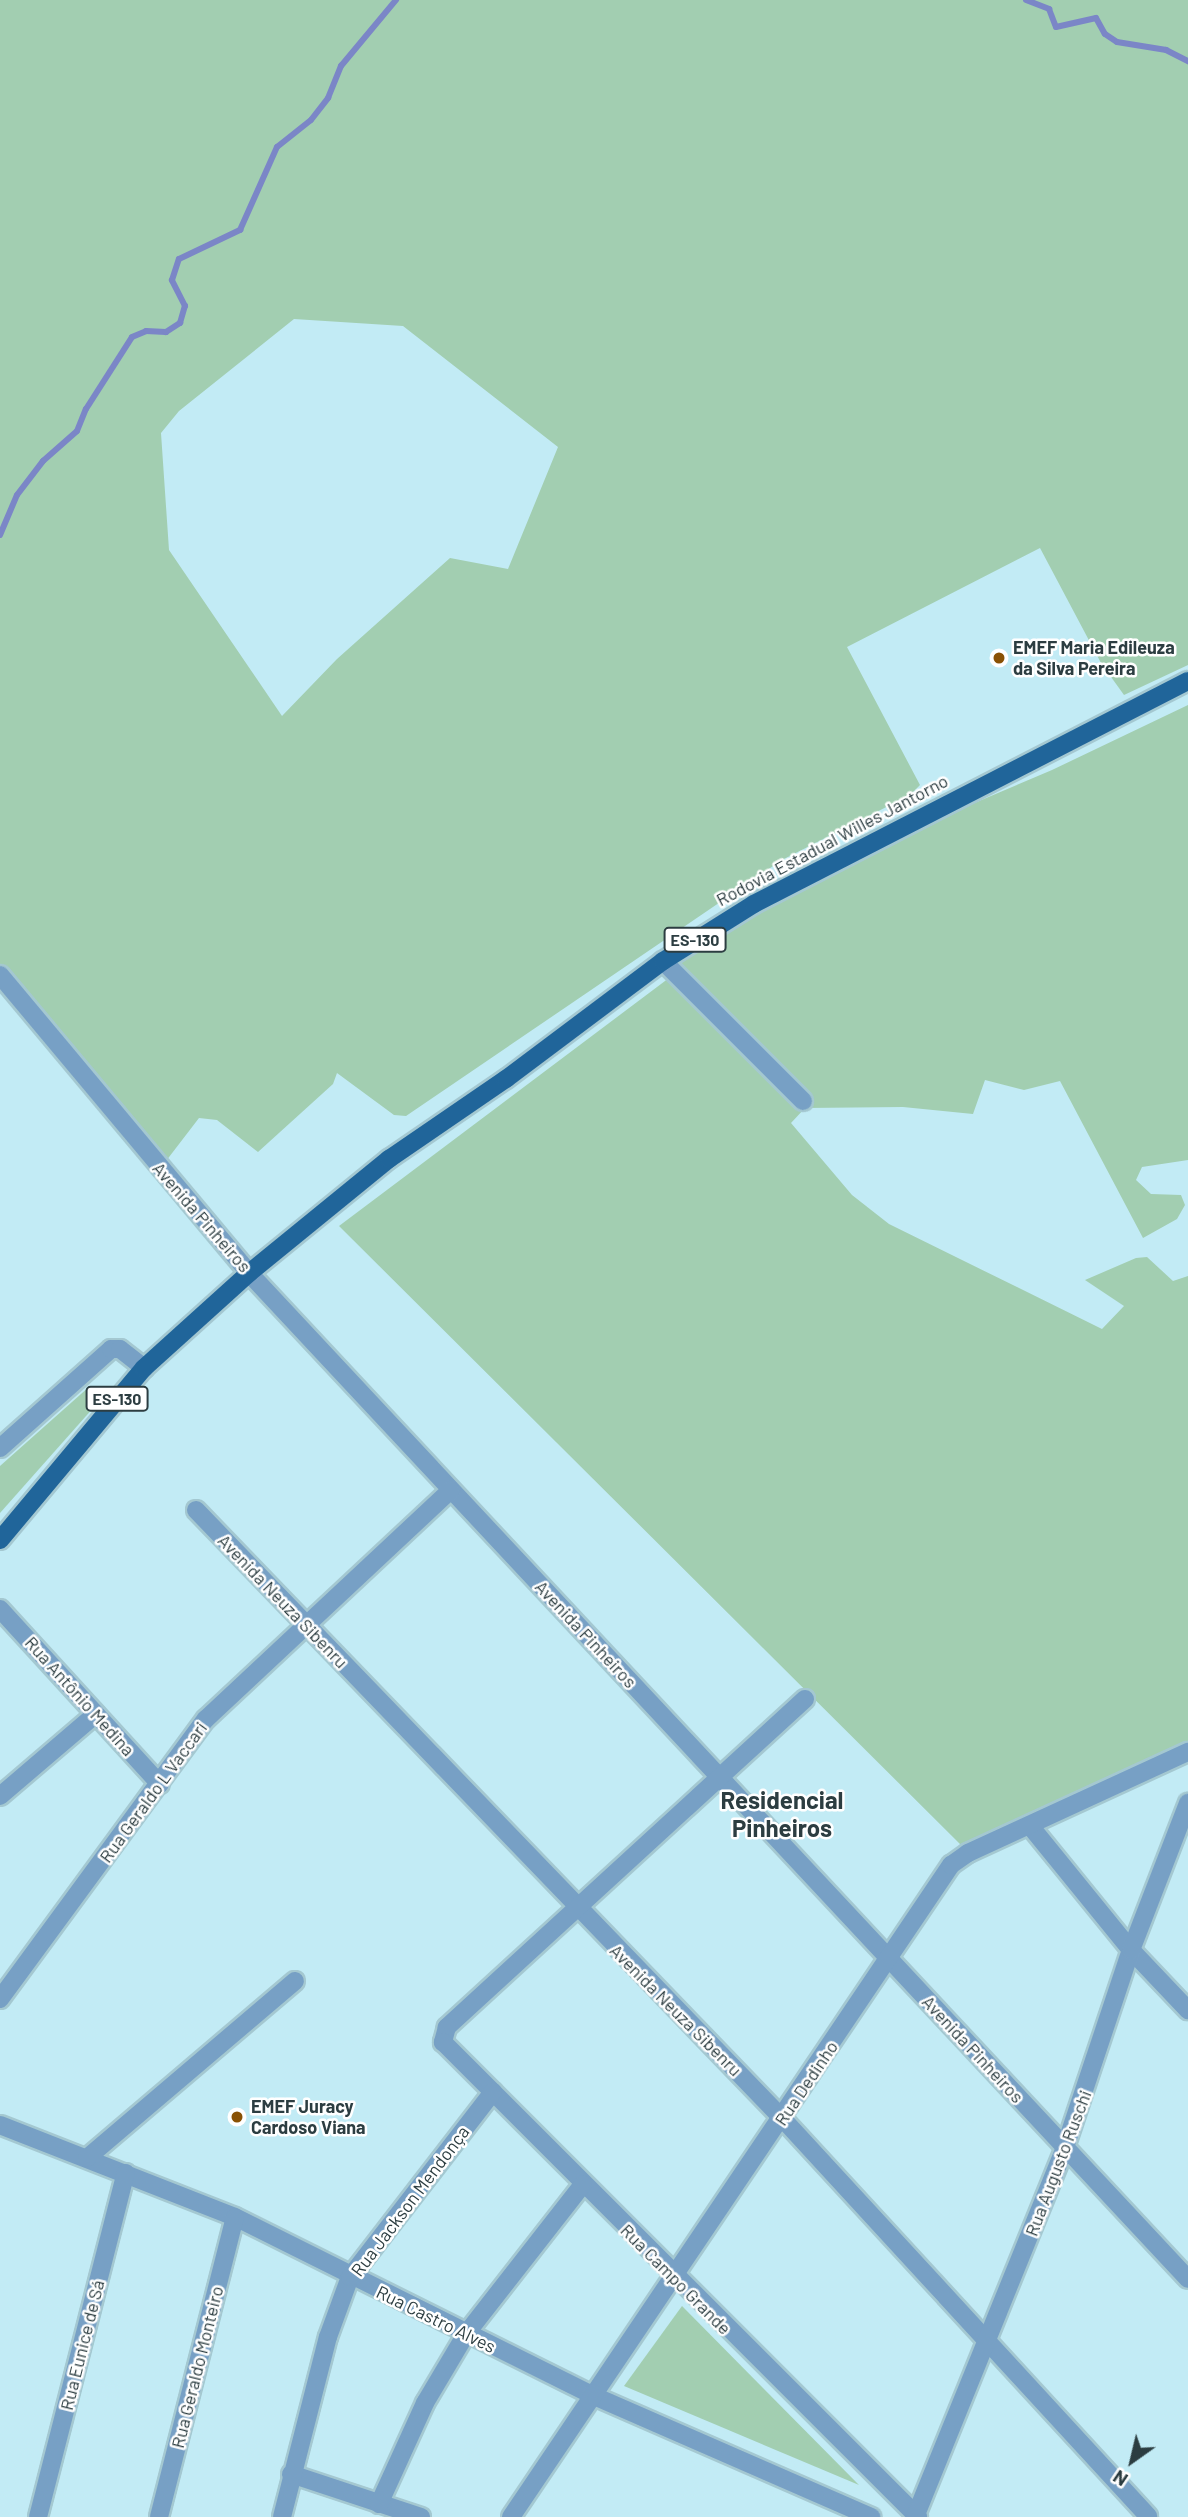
<!DOCTYPE html>
<html>
<head>
<meta charset="utf-8">
<style>
	body { margin:0 }
	#map { position:relative; width:1188px; height:2517px; overflow:hidden; background:#c2ebf5; font-family:Barlow,sans-serif }
	div>[style] { position:absolute }
	.green>* { inset:0; background:#a2ceb1 }
	.stream>* { height:6px; margin:-3px; padding:0 3px; transform-origin:3px; border-radius:3px; background:#7b86c7 }
	.roads { filter:drop-shadow(2px 0 #a4c8d1) drop-shadow(-2px 0 #a4c8d1) drop-shadow(0 2px #a4c8d1) drop-shadow(0 -2px #a4c8d1) }
	.minor>* { height:18px; margin:-9px; padding:0 9px; transform-origin:9px; border-radius:9px; background:#77a0c5 }
	.major>* { height:18px; margin:-9px; padding:0 9px; transform-origin:9px; border-radius:9px; background:#20659a }
	.dots>* { width:19px; height:19px; translate:-50% -50%; box-sizing:border-box; border:4px solid #fff; border-radius:50% }
	span { translate:-50% -50%; white-space:nowrap; text-align:center; line-height:1.15; -webkit-text-stroke:5px #fff; paint-order:stroke }
	.shield-label span { padding:2px 5px; background:#fff; border:2px solid; border-radius:5px; -webkit-text-stroke-width:0 }
	.shield-label { font-size:16px; color:#2c3d41; font-weight:700 }
	.poi-label { font-size:18px; color:#2c3d41; font-weight:700 }
	.left { translate:0 -50%; text-align:left }
	.street-label { font-size:18px; color:#2c3d41 }
	.district-label { font-size:24px; color:#2c3d41; font-weight:700 }
	.north { position:absolute; left:1097px; top:2426px; width:70px; height:70px; -webkit-text-stroke:5px #fff; paint-order:stroke; rotate:214deg; font-size:19px; font-weight:700; line-height:28px; text-align:center; color:#2c3d41 }
	.north::after { content:''; display:block; margin:auto; width:24px; height:32px; background:#2c3d41; clip-path:polygon(50% 0,100% 100%,50% 72%,0 100%) }
</style>
</head>
<body>
<div id="map">
	<div class="green">
		<i style="clip-path:polygon(evenodd,0 0,1188px 0,1188px 665px,1124px 695px,1101px 663px,1040px 548px,847px 647px,920px 785px,910px 795px,782px 860px,406px 1116px,394px 1115px,337px 1073px,333px 1084px,258px 1152px,217px 1120px,199px 1118px,166px 1161px,133px 1118px,52px 1035px,0 965px,0 0,294px 319px,403px 326px,558px 447px,508px 569px,450px 558px,337px 659px,282px 716px,169px 550px,161px 433px,179px 411px,294px 319px)"></i>
		<i style="clip-path:polygon(1188px 705px,1188px 1160px,1142px 1167px,1136px 1180px,1151px 1194px,1181px 1195px,1185px 1205px,1177px 1219px,1143px 1238px,1060px 1081px,1024px 1090px,985px 1080px,973px 1114px,903px 1107px,805px 1108px,791px 1123px,852px 1195px,889px 1224px,1102px 1329px,1124px 1306px,1085px 1280px,1136px 1258px,1147px 1257px,1173px 1281px,1188px 1276px,1188px 1747px,963px 1847px,339px 1226px,669px 978px,672px 966px,724px 928px,859px 852px,1052px 770px)"></i>
		<i style="clip-path:polygon(90px 1386px,102px 1398px,0 1513px,0 1466px)"></i>
		<i style="clip-path:polygon(682px 2306px,859px 2485px,624px 2386px)"></i>
	</div>
	<div class="stream">
		<i style="left:1026px;top:0;width:25px;rotate:21deg"></i>
		<i style="left:1049px;top:9px;width:19px;rotate:69deg"></i>
		<i style="left:1056px;top:27px;width:41px;rotate:-12.7deg"></i>
		<i style="left:1096px;top:18px;width:18px;rotate:61deg"></i>
		<i style="left:1105px;top:34px;width:14px;rotate:34deg"></i>
		<i style="left:1117px;top:42px;width:50px;rotate:9.3deg"></i>
		<i style="left:1166px;top:50px;width:25px;rotate:27deg"></i>
		<i style="left:0;top:535px;width:43px;rotate:-67deg"></i>
		<i style="left:17px;top:495px;width:43px;rotate:-52.6deg"></i>
		<i style="left:43px;top:461px;width:45px;rotate:-41.4deg"></i>
		<i style="left:77px;top:431px;width:24px;rotate:-68deg"></i>
		<i style="left:86px;top:409px;width:85px;rotate:-57.4deg"></i>
		<i style="left:132px;top:337px;width:15px;rotate:-23deg"></i>
		<i style="left:146px;top:331px;width:20px;rotate:3deg"></i>
		<i style="left:166px;top:332px;width:17px;rotate:-33deg"></i>
		<i style="left:180px;top:323px;width:18px;rotate:-74deg"></i>
		<i style="left:185px;top:306px;width:29px;rotate:-117deg"></i>
		<i style="left:172px;top:280px;width:22px;rotate:-72deg"></i>
		<i style="left:179px;top:259px;width:68px;rotate:-25.4deg"></i>
		<i style="left:240px;top:230px;width:91px;rotate:-66deg"></i>
		<i style="left:277px;top:147px;width:43px;rotate:-38.5deg"></i>
		<i style="left:311px;top:120px;width:28px;rotate:-52deg"></i>
		<i style="left:328px;top:98px;width:35px;rotate:-68deg"></i>
		<i style="left:341px;top:66px;width:86px;rotate:-50.2deg"></i>
	</div>
	<div class="roads">
		<div class="minor">
			<i style="left:663px;top:961px;width:198px;rotate:45deg"></i>
			<i style="left:0;top:975px;width:388px;rotate:50.1deg"></i>
			<i style="left:249px;top:1273px;width:1376px;rotate:46.97deg"></i>
			<i style="left:0;top:1448px;width:149px;rotate:-41.7deg"></i>
			<i style="left:111px;top:1349px;width:9px"></i>
			<i style="left:120px;top:1349px;width:31px;rotate:38deg"></i>
			<i style="left:196px;top:1510px;width:844px;rotate:46.06deg"></i>
			<i style="left:782px;top:2118px;width:541px;rotate:47.4deg"></i>
			<i style="left:0;top:1609px;width:237px;rotate:47.6deg"></i>
			<i style="left:805px;top:1699px;width:486px;rotate:137.5deg"></i>
			<i style="left:447px;top:2027px;width:16px;rotate:105deg"></i>
			<i style="left:443px;top:2042px;width:672px;rotate:45deg"></i>
			<i style="left:0;top:1796px;width:126px;rotate:-40.5deg"></i>
			<i style="left:1031px;top:1827px;width:159px;rotate:50.9deg"></i>
			<i style="left:1131px;top:1950px;width:83px;rotate:46.5deg"></i>
			<i style="left:0;top:1999px;width:348px;rotate:-53.7deg"></i>
			<i style="left:206px;top:1719px;width:335px;rotate:-43.1deg"></i>
			<i style="left:0;top:2125px;width:252px;rotate:21.4deg"></i>
			<i style="left:235px;top:2217px;width:399px;rotate:26.5deg"></i>
			<i style="left:592px;top:2395px;width:305px;rotate:23.6deg"></i>
			<i style="left:87px;top:2158px;width:273px;rotate:-40.4deg"></i>
			<i style="left:291px;top:2474px;width:137px;rotate:18.3deg"></i>
			<i style="left:379px;top:2504px;width:111px;rotate:-65.5deg"></i>
			<i style="left:425px;top:2403px;width:80px;rotate:-59.3deg"></i>
			<i style="left:466px;top:2334px;width:190px;rotate:-52deg"></i>
			<i style="left:38px;top:2517px;width:355px;rotate:-75.7deg"></i>
			<i style="left:159px;top:2517px;width:309px;rotate:-75.8deg"></i>
			<i style="left:282px;top:2517px;width:186px;rotate:-75.7deg"></i>
			<i style="left:328px;top:2337px;width:64px;rotate:-69.9deg"></i>
			<i style="left:350px;top:2277px;width:234px;rotate:-52.3deg"></i>
			<i style="left:511px;top:2517px;width:787px;rotate:-55.99deg"></i>
			<i style="left:951px;top:1865px;width:21px;rotate:-35deg"></i>
			<i style="left:968px;top:1853px;width:242px;rotate:-24.7deg"></i>
			<i style="left:915px;top:2517px;width:399px;rotate:-67.9deg"></i>
			<i style="left:1065px;top:2147px;width:208px;rotate:-71.5deg"></i>
			<i style="left:1131px;top:1950px;width:158px;rotate:-68.8deg"></i>
		</div>
		<div class="major">
			<i style="left:0;top:1540px;width:224px;rotate:-50.1deg"></i>
			<i style="left:144px;top:1368px;width:142px;rotate:-42.1deg"></i>
			<i style="left:249px;top:1273px;width:181px;rotate:-39.2deg"></i>
			<i style="left:389px;top:1159px;width:142px;rotate:-34.4deg"></i>
			<i style="left:506px;top:1079px;width:196px;rotate:-36.9deg"></i>
			<i style="left:663px;top:961px;width:107px;rotate:-32.1deg"></i>
			<i style="left:754px;top:904px;width:488px;rotate:-27.2deg"></i>
		</div>
	</div>
	<div class="dots">
		<i style="left:999px;top:658px;background:#895104"></i>
		<i style="left:237px;top:2117px;background:#895104"></i>
	</div>
	<div class="shield-label">
		<span style="left:695px;top:940px">ES-130</span>
		<span style="left:117px;top:1399px">ES-130</span>
	</div>
	<div class="poi-label">
		<span class="left" style="left:1013px;top:658px">EMEF Maria Edileuza<br>da Silva Pereira</span>
		<span class="left" style="left:251px;top:2117px">EMEF Juracy<br>Cardoso Viana</span>
	</div>
	<div class="street-label">
		<span style="left:832px;top:840px;rotate:-28deg">Rodovia Estadual Willes Jantorno</span>
		<span style="left:202px;top:1217px;rotate:49deg">Avenida Pinheiros</span>
		<span style="left:283px;top:1601px;rotate:46deg">Avenida Neuza Sibenru</span>
		<span style="left:586px;top:1634px;rotate:47deg">Avenida Pinheiros</span>
		<span style="left:80px;top:1696px;rotate:48deg">Rua Antônio Medina</span>
		<span style="left:153px;top:1792px;rotate:-54deg">Rua Geraldo L Vaccari</span>
		<span style="left:676px;top:2010px;rotate:45deg">Avenida Neuza Sibenru</span>
		<span style="left:973px;top:2049px;rotate:47deg">Avenida Pinheiros</span>
		<span style="left:806px;top:2083px;rotate:-56deg">Rua Dedinho</span>
		<span style="left:1058px;top:2163px;rotate:-69deg">Rua Augusto Ruschi</span>
		<span style="left:410px;top:2201px;rotate:-53deg">Rua Jackson Mendonça</span>
		<span style="left:676px;top:2279px;rotate:45deg">Rua Campo Grande</span>
		<span style="left:436px;top:2319px;rotate:26deg">Rua Castro Alves</span>
		<span style="left:82px;top:2345px;rotate:-76deg">Rua Eunice de Sá</span>
		<span style="left:197px;top:2367px;rotate:-76deg">Rua Geraldo Monteiro</span>
	</div>
	<div class="district-label">
		<span style="left:782px;top:1814px">Residencial<br>Pinheiros</span>
	</div>
	<div class="north">N</div>
</div>
</body>
</html>
